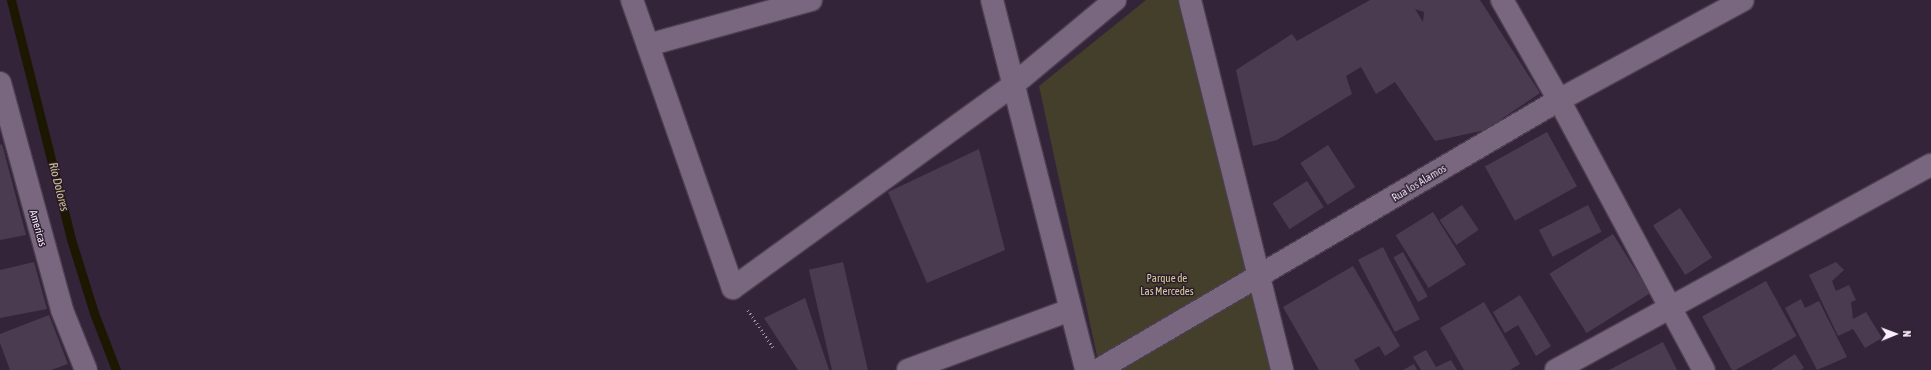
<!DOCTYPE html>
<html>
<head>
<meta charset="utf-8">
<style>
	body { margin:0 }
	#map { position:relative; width:1931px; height:370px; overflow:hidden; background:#342439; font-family:"Asap Condensed",sans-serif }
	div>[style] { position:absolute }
	.green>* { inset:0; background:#433f2a }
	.stream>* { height:9px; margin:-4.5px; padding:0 4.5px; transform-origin:4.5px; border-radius:4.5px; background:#1c1700 }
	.building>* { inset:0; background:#4b3b51; transform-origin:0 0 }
	.path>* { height:2.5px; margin-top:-1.25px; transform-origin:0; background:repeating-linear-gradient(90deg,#a093a4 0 1px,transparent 0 4px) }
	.roads { filter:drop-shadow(1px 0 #4c3f51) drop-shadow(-1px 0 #4c3f51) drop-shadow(0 1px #4c3f51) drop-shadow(0 -1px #4c3f51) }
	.minor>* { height:22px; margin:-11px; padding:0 11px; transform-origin:11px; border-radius:11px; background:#79677f }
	span { translate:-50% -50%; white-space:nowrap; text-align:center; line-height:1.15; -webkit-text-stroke:3px #2a1b2f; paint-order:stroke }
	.street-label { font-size:11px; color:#f9effd }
	.park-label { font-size:11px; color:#dbd198 }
	.water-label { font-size:12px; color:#ccc289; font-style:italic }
	.north { position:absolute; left:1875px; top:314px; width:40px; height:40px; -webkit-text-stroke:3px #2a1b2f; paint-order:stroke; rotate:89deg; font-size:11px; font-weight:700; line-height:16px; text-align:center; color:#f9effd }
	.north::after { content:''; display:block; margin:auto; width:14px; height:18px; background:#f9effd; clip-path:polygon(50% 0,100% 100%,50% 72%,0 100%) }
</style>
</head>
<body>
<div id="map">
	<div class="green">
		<i style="clip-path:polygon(1146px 0,1181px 0,1273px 370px,1100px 370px,1039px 86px)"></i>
	</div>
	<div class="stream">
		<i style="left:11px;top:0;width:246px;rotate:75.9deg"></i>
		<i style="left:71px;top:239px;width:77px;rotate:72.7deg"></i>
		<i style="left:94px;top:313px;width:61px;rotate:68.9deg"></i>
	</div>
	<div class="building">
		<i style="clip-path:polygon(evenodd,1370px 0,1480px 0,1540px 93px,1485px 130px,1435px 141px,1395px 82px,1376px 94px,1361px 67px,1346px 76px,1352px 94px,1277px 140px,1253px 146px,1236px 70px,1292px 34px,1297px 41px,1370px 0,1415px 9px,1424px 12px,1423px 22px,1415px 9px)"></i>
		<i style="left:1547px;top:132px;width:62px;height:71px;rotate:61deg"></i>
		<i style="clip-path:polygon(2px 144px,26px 235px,0 240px,0 145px)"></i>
		<i style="left:1328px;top:145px;width:50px;height:33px;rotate:57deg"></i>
		<i style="clip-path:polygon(979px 149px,1005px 250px,927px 283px,888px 192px)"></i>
		<i style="left:1307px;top:181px;width:31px;height:41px;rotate:57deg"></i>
		<i style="left:1462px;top:205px;width:30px;height:27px;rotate:56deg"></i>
		<i style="left:1588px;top:205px;width:30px;height:55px;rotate:63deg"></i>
		<i style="left:1680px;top:208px;width:59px;height:32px;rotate:57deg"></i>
		<i style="left:1433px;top:212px;width:62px;height:44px;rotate:58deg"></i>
		<i style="left:1613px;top:234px;width:70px;height:75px;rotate:58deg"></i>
		<i style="left:1383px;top:247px;width:81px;height:28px;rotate:63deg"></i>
		<i style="left:1403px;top:252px;width:51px;height:11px;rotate:61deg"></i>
		<i style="clip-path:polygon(34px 262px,47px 309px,0 318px,0 270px)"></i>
		<i style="left:843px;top:262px;width:111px;height:35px;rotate:77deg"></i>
		<i style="clip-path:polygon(1836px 262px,1844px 270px,1832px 281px,1836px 291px,1849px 285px,1856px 300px,1851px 302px,1853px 319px,1866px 312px,1882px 338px,1865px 348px,1853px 329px,1838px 336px,1809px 275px)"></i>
		<i style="clip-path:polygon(1353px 266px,1400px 346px,1385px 356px,1379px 346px,1354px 360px,1360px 370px,1319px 370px,1283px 307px)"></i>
		<i style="left:1766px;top:281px;width:63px;height:73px;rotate:61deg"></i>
		<i style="clip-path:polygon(1520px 295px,1551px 346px,1536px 356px,1518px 325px,1505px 333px,1493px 312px)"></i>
		<i style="clip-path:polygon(805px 298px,829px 370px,798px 370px,764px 318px)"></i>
		<i style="clip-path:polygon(1801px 299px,1805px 308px,1819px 301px,1847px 357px,1817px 370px,1785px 308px)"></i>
		<i style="clip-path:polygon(1484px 302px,1520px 364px,1510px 370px,1464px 370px,1440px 328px)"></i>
		<i style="clip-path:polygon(49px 315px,68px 364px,51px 370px,10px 370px,0 343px,0 334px)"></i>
		<i style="clip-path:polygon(1663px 342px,1677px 370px,1609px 370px)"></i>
		<i style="clip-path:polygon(1426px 350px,1436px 367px,1451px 360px,1457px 370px,1421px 370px,1413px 357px)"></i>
		<i style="clip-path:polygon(1795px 354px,1804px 368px,1801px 370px,1771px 370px)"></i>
		<i style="clip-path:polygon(1414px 364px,1417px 370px,1403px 370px)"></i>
	</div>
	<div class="path">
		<i style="left:748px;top:310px;width:45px;rotate:56deg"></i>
	</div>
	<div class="roads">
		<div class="minor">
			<i style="left:632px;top:0;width:305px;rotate:70.7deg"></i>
			<i style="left:733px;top:288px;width:346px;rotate:-35.9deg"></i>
			<i style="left:1013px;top:85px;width:133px;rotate:-39.8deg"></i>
			<i style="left:992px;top:0;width:382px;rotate:75.7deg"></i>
			<i style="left:1190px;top:0;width:381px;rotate:76deg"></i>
			<i style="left:1502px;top:0;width:115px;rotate:60.3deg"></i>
			<i style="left:1559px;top:100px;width:306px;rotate:61.8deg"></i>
			<i style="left:648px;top:45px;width:169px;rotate:-15.4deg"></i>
			<i style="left:0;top:83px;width:235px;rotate:74.7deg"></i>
			<i style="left:62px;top:310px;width:65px;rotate:68.2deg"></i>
			<i style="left:908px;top:370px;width:173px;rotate:-20.3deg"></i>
			<i style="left:1098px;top:370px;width:534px;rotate:-30.36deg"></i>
			<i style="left:1559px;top:100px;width:209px;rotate:-28.5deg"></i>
			<i style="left:1556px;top:370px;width:427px;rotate:-28.7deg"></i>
		</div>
	</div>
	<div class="street-label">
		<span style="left:1419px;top:183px;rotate:-31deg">Rua los Alamos</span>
		<span style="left:38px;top:228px;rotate:74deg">Americas</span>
	</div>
	<div class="park-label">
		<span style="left:1167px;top:285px">Parque de<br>Las Mercedes</span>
	</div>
	<div class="water-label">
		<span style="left:58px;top:187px;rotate:76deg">Río Dolores</span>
	</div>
	<div class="north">N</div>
</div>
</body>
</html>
